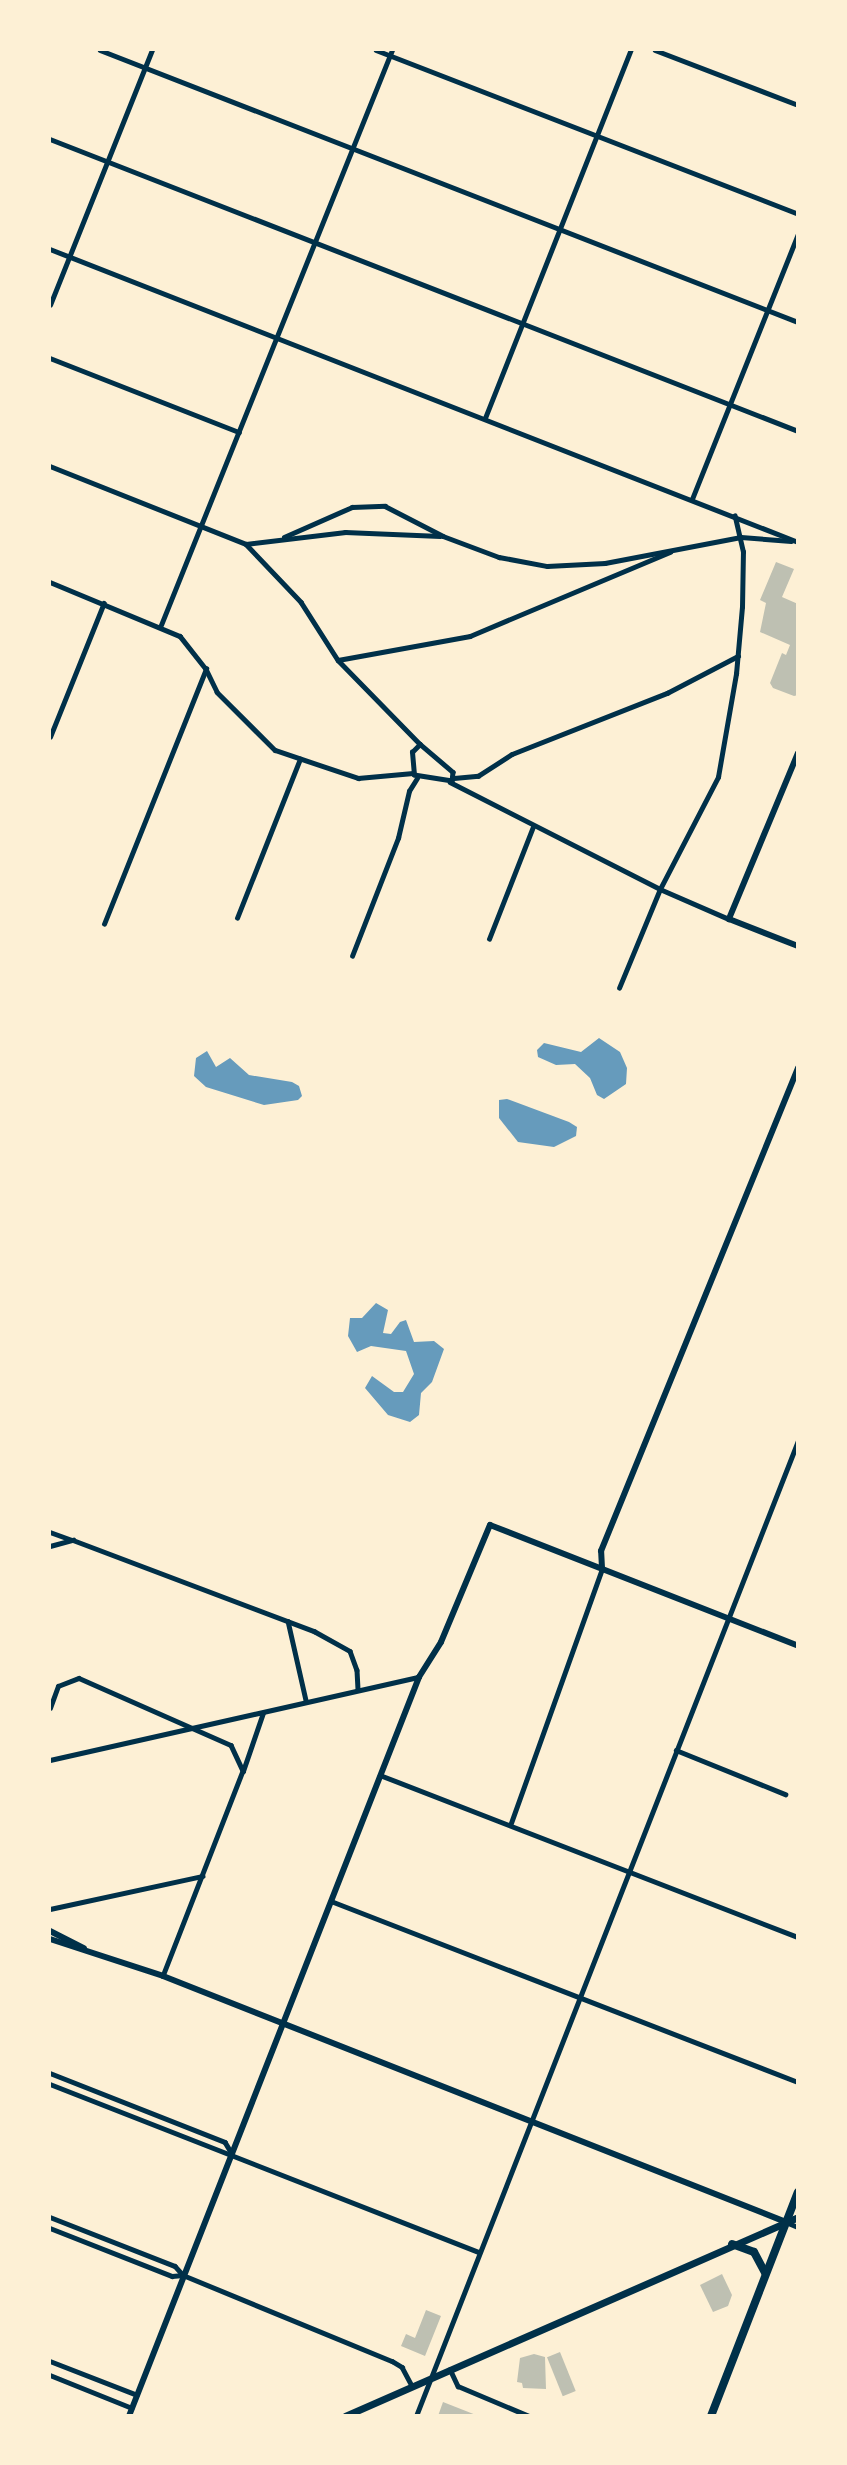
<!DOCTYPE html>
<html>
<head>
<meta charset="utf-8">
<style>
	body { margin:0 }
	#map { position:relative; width:847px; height:2465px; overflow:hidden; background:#fdf0d5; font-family:Ubuntu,sans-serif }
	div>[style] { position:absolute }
	.water>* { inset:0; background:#669bbc }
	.building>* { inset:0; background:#bec0b2; transform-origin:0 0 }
	.minor>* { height:4.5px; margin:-2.25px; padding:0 2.25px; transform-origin:2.25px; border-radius:2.25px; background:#003049 }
	.tertiary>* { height:6px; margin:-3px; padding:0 3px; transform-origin:3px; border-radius:3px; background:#003049 }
	.secondary>* { height:7px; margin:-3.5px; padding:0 3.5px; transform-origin:3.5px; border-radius:3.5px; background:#003049 }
	.primary>* { height:8px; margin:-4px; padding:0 4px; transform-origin:4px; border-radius:4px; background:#003049 }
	span { translate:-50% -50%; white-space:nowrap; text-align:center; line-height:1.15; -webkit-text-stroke:4.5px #fdf0d5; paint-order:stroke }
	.frame { position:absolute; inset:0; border:51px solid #fdf0d5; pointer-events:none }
</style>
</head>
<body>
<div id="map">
	<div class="water">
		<i style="clip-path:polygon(599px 1038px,620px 1052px,627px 1068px,626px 1084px,604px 1099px,597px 1095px,590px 1078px,575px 1064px,556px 1065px,538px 1057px,537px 1050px,544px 1043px,581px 1052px)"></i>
		<i style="clip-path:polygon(207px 1051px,216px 1067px,230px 1058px,249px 1075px,292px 1082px,299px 1086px,302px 1096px,298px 1100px,264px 1105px,206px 1087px,194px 1076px,196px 1058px)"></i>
		<i style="clip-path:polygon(507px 1099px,569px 1122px,577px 1127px,576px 1136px,554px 1147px,518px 1142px,499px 1118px,499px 1100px)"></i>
		<i style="clip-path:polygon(376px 1303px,388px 1310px,383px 1333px,391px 1334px,400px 1322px,406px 1320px,414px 1342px,434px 1341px,444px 1349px,432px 1382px,421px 1393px,419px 1415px,410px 1422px,388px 1415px,365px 1388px,372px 1376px,394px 1392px,403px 1392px,414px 1374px,406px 1351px,371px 1346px,357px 1352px,348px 1336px,350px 1318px,362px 1318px)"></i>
	</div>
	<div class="building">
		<i style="clip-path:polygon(776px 562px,794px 569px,782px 597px,798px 604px,798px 695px,794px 696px,773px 688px,770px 683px,782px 653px,786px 655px,790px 645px,760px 632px,766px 603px,760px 600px)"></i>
		<i style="clip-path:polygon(722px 2274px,732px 2295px,728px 2306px,713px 2312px,700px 2285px)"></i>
		<i style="clip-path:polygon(426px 2310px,441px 2316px,425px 2356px,401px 2346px,406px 2334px,415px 2338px)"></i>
		<i style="left:560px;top:2352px;width:42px;height:14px;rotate:68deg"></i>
		<i style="clip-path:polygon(534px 2354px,545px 2357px,546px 2389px,523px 2388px,522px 2383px,517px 2382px,520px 2358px)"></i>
		<i style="clip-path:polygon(443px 2402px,476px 2415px,476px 2416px,438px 2416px)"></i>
	</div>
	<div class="minor">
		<i style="left:100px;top:50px;width:749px;rotate:21.29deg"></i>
		<i style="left:376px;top:50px;width:453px;rotate:21.2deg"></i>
		<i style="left:655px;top:50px;width:153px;rotate:21deg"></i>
		<i style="left:50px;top:139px;width:803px;rotate:21.32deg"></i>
		<i style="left:50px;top:249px;width:803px;rotate:21.39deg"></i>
		<i style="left:50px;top:305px;width:275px;rotate:-68.2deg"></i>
		<i style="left:50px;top:358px;width:203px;rotate:21.4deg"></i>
		<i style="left:485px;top:418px;width:396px;rotate:-68.4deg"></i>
		<i style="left:50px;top:466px;width:211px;rotate:21.7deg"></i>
		<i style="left:246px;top:544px;width:80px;rotate:46.5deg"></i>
		<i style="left:301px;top:602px;width:69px;rotate:57.5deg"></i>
		<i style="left:338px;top:660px;width:117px;rotate:45.7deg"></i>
		<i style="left:692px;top:499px;width:285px;rotate:-68.2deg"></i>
		<i style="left:284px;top:537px;width:74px;rotate:-23.8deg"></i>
		<i style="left:352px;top:507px;width:33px;rotate:-2deg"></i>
		<i style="left:385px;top:506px;width:65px;rotate:27.3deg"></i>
		<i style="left:443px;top:536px;width:60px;rotate:20.6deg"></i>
		<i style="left:499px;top:557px;width:49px;rotate:10.6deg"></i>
		<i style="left:547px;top:566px;width:58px;rotate:-3deg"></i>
		<i style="left:605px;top:563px;width:138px;rotate:-10.8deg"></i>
		<i style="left:741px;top:537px;width:50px;rotate:4.6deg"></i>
		<i style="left:246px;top:544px;width:100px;rotate:-6.9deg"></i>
		<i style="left:345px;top:532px;width:95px;rotate:2.4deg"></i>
		<i style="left:50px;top:582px;width:141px;rotate:22.6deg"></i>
		<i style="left:180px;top:636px;width:42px;rotate:51.8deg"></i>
		<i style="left:206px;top:669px;width:25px;rotate:64deg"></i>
		<i style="left:217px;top:692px;width:82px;rotate:45deg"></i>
		<i style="left:275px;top:750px;width:88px;rotate:18.6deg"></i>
		<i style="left:358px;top:778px;width:55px;rotate:-5.2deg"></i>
		<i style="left:161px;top:625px;width:620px;rotate:-68.11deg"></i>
		<i style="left:338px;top:660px;width:134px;rotate:-10.3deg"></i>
		<i style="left:470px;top:636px;width:217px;rotate:-22.8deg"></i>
		<i style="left:50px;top:737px;width:144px;rotate:-68.1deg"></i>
		<i style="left:420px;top:744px;width:43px;rotate:40.3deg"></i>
		<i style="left:453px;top:772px;width:9px;rotate:96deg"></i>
		<i style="left:452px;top:781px;width:38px;rotate:-171deg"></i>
		<i style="left:414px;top:775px;width:23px;rotate:-95deg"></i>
		<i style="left:412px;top:752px;width:11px;rotate:-45deg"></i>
		<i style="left:454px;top:778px;width:24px;rotate:-5deg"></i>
		<i style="left:478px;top:776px;width:40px;rotate:-32.9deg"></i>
		<i style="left:512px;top:754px;width:167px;rotate:-21.5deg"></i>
		<i style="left:667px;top:693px;width:80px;rotate:-27.5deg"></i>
		<i style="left:450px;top:782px;width:236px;rotate:27deg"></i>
		<i style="left:660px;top:889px;width:75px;rotate:23.5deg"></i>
		<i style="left:237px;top:918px;width:171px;rotate:-68.4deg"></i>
		<i style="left:104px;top:924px;width:275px;rotate:-68.2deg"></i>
		<i style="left:489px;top:939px;width:120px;rotate:-68.6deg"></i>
		<i style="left:352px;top:956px;width:127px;rotate:-68.7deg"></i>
		<i style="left:398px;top:838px;width:48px;rotate:-76.8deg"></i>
		<i style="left:409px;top:791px;width:15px;rotate:-58deg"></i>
		<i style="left:619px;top:988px;width:107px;rotate:-67.5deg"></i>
		<i style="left:660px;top:889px;width:126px;rotate:-62.6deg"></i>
		<i style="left:718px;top:777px;width:105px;rotate:-80.1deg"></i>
		<i style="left:736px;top:674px;width:67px;rotate:-84.9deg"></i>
		<i style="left:742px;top:607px;width:55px;rotate:-89deg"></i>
		<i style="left:743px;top:552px;width:37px;rotate:-103deg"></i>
		<i style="left:50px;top:1532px;width:23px;rotate:20deg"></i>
		<i style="left:50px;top:1546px;width:24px;rotate:-15deg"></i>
		<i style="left:73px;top:1540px;width:258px;rotate:20.7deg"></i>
		<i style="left:314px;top:1631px;width:41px;rotate:29.1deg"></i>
		<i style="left:350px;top:1651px;width:20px;rotate:70deg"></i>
		<i style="left:357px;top:1670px;width:20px;rotate:87deg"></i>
		<i style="left:288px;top:1621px;width:81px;rotate:77.2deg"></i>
		<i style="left:50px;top:1708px;width:23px;rotate:-70deg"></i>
		<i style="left:58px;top:1686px;width:22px;rotate:-21deg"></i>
		<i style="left:79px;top:1678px;width:166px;rotate:23.8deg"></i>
		<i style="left:231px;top:1745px;width:29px;rotate:65deg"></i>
		<i style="left:243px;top:1771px;width:220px;rotate:111.3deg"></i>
		<i style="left:676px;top:1750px;width:118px;rotate:22deg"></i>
		<i style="left:50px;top:1760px;width:378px;rotate:-12.7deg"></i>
		<i style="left:243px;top:1771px;width:61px;rotate:-71deg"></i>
		<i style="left:380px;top:1775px;width:448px;rotate:21.2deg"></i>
		<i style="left:511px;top:1823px;width:270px;rotate:-70.3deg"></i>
		<i style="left:331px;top:1901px;width:501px;rotate:21.19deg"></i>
		<i style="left:50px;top:1909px;width:156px;rotate:-12.2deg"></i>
		<i style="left:50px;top:2073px;width:188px;rotate:21.5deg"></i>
		<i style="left:225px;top:2142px;width:12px;rotate:59deg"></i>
		<i style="left:50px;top:2084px;width:461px;rotate:21.4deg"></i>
		<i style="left:50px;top:2217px;width:134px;rotate:21.4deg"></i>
		<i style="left:175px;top:2266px;width:12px;rotate:48deg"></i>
		<i style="left:183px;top:2275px;width:226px;rotate:22.4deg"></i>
		<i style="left:392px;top:2361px;width:12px;rotate:31deg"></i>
		<i style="left:402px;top:2367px;width:21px;rotate:62deg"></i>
		<i style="left:786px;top:2222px;width:13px;rotate:23deg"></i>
		<i style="left:50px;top:2228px;width:131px;rotate:21.5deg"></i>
		<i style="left:172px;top:2276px;width:11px;rotate:-5deg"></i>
		<i style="left:50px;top:2361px;width:93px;rotate:21.3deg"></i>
		<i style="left:450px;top:2369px;width:19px;rotate:65deg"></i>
		<i style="left:458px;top:2386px;width:77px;rotate:22.9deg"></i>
		<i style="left:50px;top:2375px;width:88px;rotate:21.9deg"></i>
		<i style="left:416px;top:2416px;width:1047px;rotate:-68.61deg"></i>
	</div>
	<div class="tertiary">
		<i style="left:798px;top:753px;width:180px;rotate:112.6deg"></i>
		<i style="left:729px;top:919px;width:74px;rotate:21.4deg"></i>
		<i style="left:602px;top:1568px;width:17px;rotate:-93deg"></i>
		<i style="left:601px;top:1551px;width:522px;rotate:-67.81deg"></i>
		<i style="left:50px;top:1931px;width:38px;rotate:27deg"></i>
		<i style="left:50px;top:1939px;width:119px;rotate:18.1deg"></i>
		<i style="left:163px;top:1976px;width:670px;rotate:21.55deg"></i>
		<i style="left:129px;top:2416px;width:794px;rotate:-68.57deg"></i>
		<i style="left:419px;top:1677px;width:41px;rotate:-57.8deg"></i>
		<i style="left:441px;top:1642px;width:127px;rotate:-67.3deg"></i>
		<i style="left:490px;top:1525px;width:331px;rotate:21.4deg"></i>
	</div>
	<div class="secondary">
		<i style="left:345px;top:2416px;width:495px;rotate:-23.7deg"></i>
	</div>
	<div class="primary">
		<i style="left:732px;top:2244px;width:23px;rotate:20deg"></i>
		<i style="left:754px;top:2252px;width:24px;rotate:62deg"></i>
		<i style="left:711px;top:2416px;width:240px;rotate:-68.8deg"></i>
	</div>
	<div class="frame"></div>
</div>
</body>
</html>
